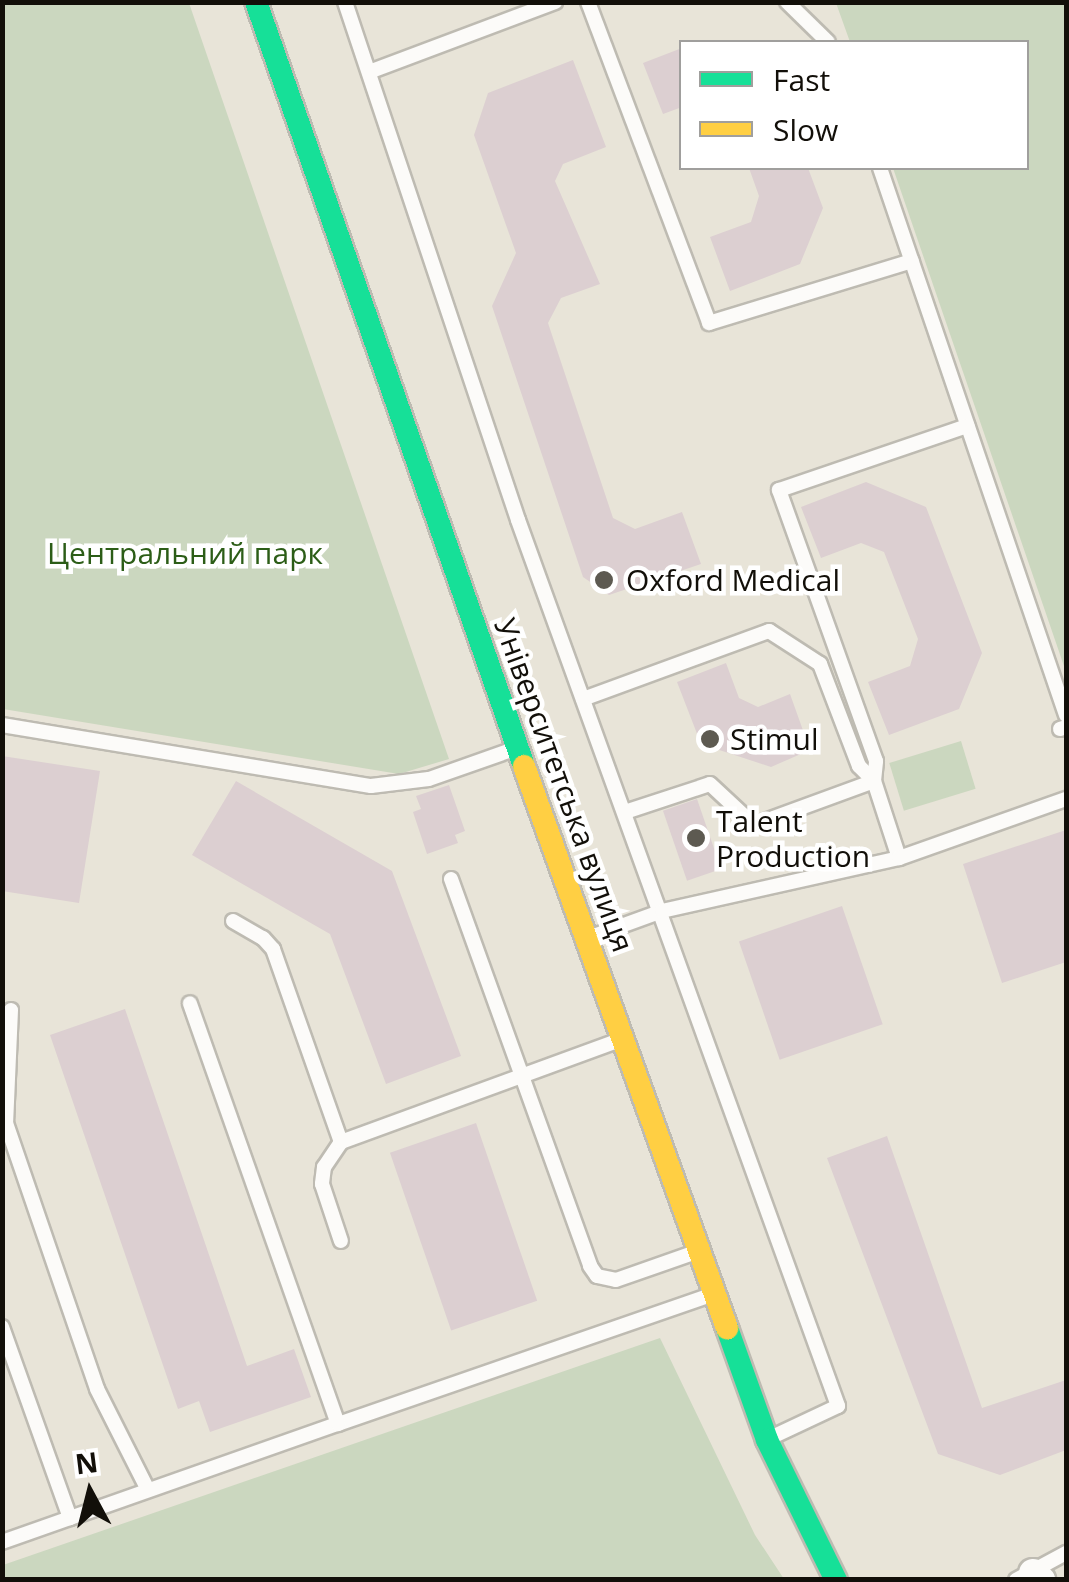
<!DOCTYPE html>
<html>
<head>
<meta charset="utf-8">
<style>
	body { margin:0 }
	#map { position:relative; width:1069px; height:1582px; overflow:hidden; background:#e8e4d8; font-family:"Open Sans",sans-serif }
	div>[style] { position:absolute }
	.green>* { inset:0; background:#cbd7bf; transform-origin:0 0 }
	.building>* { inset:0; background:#dccfd1; transform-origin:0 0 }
	.roads { filter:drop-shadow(2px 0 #bebbb2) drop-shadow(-2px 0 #bebbb2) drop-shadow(0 2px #bebbb2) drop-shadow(0 -2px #bebbb2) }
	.lane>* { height:14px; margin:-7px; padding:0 7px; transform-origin:7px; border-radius:7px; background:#fcfbf9 }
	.street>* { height:28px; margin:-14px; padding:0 14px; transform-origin:14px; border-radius:14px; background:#fcfbf9 }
	.fast>* { height:22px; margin:-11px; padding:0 11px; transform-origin:11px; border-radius:11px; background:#16e098 }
	.slow>* { height:22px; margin:-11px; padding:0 11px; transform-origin:11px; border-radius:11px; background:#ffcf43 }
	.dots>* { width:28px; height:28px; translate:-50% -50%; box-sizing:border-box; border:5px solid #fff; border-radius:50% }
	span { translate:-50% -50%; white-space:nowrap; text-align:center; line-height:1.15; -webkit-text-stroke:9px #fff; paint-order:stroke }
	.park-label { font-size:30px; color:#2c5d17 }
	.poi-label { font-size:30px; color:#120f09 }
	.left { translate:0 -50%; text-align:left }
	.street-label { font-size:30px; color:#120f09 }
	.frame { position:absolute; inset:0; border:5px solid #120f09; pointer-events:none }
	.legend { position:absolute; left:679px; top:40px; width:350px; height:130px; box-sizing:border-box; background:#fff; border:2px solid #a09f9d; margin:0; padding:12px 18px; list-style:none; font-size:30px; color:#120f09 }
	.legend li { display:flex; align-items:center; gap:20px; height:50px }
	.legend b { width:50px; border:2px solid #a09f9d }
	.north { position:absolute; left:40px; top:1442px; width:100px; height:100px; -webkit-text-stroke:8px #fff; paint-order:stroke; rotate:353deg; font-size:28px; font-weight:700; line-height:40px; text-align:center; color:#120f09 }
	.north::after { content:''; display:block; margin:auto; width:35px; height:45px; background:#120f09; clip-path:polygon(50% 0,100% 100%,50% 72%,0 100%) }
</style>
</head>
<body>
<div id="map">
	<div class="green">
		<i style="clip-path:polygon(2px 3px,189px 3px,449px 759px,399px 774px,3px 709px)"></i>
		<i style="clip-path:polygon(836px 3px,1066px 3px,1066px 672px,893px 168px,1026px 168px,1026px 42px,850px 42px)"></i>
		<i style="left:961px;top:741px;width:50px;height:75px;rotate:73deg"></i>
		<i style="clip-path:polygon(660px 1338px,755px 1535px,784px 1579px,3px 1579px,3px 1565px)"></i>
	</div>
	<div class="building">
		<i style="clip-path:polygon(682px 48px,682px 107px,663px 114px,643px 63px)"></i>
		<i style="clip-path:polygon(573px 60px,606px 147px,563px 164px,555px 181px,600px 284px,561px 298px,548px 323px,613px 518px,635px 529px,682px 512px,701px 564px,609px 595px,583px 577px,492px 306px,516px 253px,474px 135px,488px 93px)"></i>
		<i style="clip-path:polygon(749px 168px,808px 168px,823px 208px,800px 264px,730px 291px,710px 237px,751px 222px,759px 196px)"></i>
		<i style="clip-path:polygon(866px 482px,926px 507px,982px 653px,959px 709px,889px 735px,868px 682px,910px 666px,918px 639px,884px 552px,861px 543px,821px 558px,801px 507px)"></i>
		<i style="clip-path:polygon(726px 663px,739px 698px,758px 707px,790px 694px,810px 750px,771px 767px,701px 744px,677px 682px)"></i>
		<i style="clip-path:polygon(2px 756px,100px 771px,79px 903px,2px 891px)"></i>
		<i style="clip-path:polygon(236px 781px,392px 871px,461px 1056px,386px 1084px,330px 934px,192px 855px)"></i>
		<i style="clip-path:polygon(449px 785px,465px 831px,455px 835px,458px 843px,427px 854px,413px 812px,421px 809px,416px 796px)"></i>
		<i style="left:697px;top:799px;width:74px;height:36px;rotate:71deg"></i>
		<i style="clip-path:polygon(1066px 830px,1066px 962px,1002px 983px,963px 864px)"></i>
		<i style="left:842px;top:906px;width:125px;height:109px;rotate:71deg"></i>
		<i style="clip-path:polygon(125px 1009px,247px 1366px,294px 1349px,311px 1397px,210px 1432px,199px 1401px,178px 1409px,50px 1035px)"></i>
		<i style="left:476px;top:1123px;width:188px;height:91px;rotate:71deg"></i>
		<i style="clip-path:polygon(887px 1136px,982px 1408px,1066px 1380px,1066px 1450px,1000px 1475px,938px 1454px,827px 1158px)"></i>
	</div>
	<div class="roads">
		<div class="lane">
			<i style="left:345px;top:2px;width:546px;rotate:71.53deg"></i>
			<i style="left:518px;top:520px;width:942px;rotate:70.14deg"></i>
			<i style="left:838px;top:1406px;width:77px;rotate:154.8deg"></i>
			<i style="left:588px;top:2px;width:343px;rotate:69.3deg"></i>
			<i style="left:709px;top:323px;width:212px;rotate:-17deg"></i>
			<i style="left:787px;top:2px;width:57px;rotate:44.3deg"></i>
			<i style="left:369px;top:72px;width:199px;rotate:-20.6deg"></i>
			<i style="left:880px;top:168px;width:578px;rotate:71.22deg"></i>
			<i style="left:583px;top:699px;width:198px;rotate:-20.1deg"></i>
			<i style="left:769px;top:631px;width:61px;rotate:32.9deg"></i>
			<i style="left:820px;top:664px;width:109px;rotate:69.1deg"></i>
			<i style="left:859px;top:766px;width:21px;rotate:45deg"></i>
			<i style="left:874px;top:781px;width:81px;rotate:72deg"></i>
			<i style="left:2px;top:725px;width:374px;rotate:9.4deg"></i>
			<i style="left:371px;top:786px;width:58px;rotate:-6.9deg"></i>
			<i style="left:429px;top:779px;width:90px;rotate:-19.4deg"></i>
			<i style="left:1060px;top:729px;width:6px;rotate:-18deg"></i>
			<i style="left:625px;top:812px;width:89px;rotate:-18.2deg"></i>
			<i style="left:710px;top:784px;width:60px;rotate:43deg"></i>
			<i style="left:754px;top:825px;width:128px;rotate:-20.1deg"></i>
			<i style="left:874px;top:781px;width:20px;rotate:-84deg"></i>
			<i style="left:876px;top:761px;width:288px;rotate:-109.7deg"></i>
			<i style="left:779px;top:490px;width:199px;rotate:-18.8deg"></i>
			<i style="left:451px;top:879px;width:411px;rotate:70.2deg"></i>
			<i style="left:590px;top:1266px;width:12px;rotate:55deg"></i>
			<i style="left:597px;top:1276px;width:19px;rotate:12deg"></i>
			<i style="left:616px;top:1280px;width:88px;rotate:-19.3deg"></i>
			<i style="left:233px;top:921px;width:34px;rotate:30deg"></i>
			<i style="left:263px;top:938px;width:15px;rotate:48deg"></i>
			<i style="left:273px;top:949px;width:205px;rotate:70.6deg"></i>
			<i style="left:341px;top:1142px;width:30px;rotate:124deg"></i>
			<i style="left:324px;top:1167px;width:17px;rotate:97deg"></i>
			<i style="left:322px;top:1184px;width:60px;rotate:71.6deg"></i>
			<i style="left:588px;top:938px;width:79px;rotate:-20deg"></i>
			<i style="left:662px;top:911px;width:243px;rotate:-12.6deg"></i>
			<i style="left:899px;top:858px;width:177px;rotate:-19.5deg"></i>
			<i style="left:11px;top:1010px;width:113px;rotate:92.5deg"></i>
			<i style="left:6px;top:1123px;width:281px;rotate:71.1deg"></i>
			<i style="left:97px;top:1389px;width:113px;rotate:63.2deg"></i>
			<i style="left:341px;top:1142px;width:299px;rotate:-20.1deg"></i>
			<i style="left:2px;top:1327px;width:203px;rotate:70.4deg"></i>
			<i style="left:338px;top:1424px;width:398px;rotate:-19.1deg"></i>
			<i style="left:2px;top:1542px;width:356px;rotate:-19.4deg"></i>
			<i style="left:338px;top:1424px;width:446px;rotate:-109.4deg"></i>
			<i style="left:1016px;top:1580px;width:57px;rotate:-28.4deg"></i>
		</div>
		<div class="street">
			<i style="left:1033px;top:1573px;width:11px;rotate:41deg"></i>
		</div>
		<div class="fast">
			<i style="left:256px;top:2px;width:810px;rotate:70.67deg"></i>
			<i style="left:727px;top:1328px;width:119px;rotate:70.3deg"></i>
			<i style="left:767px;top:1440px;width:156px;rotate:63.8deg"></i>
		</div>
		<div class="slow">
			<i style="left:524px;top:766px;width:598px;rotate:70.14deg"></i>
		</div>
	</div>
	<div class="dots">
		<i style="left:604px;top:580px;background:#5d5a51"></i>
		<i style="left:710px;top:739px;background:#5d5a51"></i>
		<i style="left:696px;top:838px;background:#5d5a51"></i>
	</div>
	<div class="park-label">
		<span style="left:185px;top:553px">Центральний парк</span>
	</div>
	<div class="poi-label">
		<span class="left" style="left:626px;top:580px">Oxford Medical</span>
		<span class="left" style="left:730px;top:739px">Stimul</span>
		<span class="left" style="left:716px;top:838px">Talent<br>Production</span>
	</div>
	<div class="street-label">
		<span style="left:564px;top:785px;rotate:70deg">Університетська вулиця</span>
	</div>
	<div class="frame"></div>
	<ul class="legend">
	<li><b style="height:12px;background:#16e098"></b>Fast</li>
	<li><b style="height:12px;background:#ffcf43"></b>Slow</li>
	</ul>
	<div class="north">N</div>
</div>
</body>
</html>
